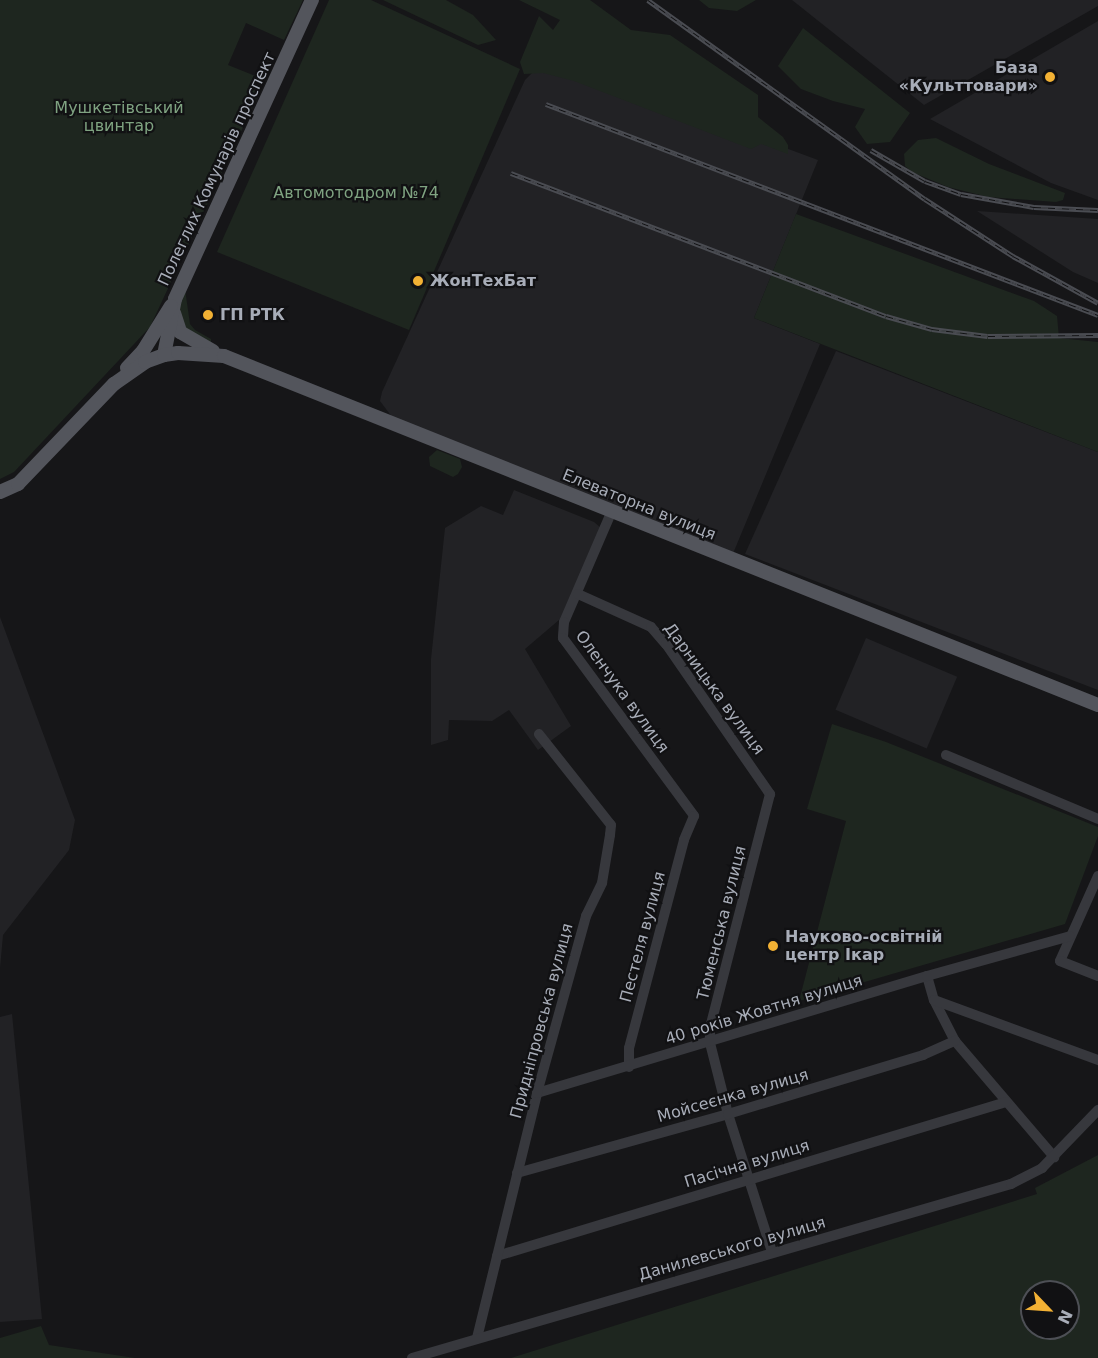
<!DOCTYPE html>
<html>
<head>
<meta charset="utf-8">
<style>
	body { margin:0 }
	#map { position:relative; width:1098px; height:1358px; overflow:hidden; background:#161618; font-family:"DejaVu Sans",sans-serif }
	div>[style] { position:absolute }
	.built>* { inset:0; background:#222225; transform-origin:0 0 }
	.green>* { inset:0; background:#1e261f }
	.minor>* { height:10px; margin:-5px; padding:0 5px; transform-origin:5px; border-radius:5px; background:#37383d }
	.major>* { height:14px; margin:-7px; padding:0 7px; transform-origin:7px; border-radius:7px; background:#53555c }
	.rail>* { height:4.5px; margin-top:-2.25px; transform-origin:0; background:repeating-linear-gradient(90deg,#111113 0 7px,#4a4c52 0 14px); box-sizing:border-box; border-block:2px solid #4a4c52 }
	.dots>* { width:16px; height:16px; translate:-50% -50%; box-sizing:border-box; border:3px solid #111113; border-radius:50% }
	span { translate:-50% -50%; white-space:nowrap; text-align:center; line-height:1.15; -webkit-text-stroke:4.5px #111113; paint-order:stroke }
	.poi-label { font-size:16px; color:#a8adb8; font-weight:700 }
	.right { translate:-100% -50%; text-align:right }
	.left { translate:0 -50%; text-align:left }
	.park-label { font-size:16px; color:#7fa381 }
	.street-label { font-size:16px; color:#a8adb8 }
	.north { position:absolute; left:1020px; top:1280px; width:60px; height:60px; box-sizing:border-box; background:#111113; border:2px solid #4d4f55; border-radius:50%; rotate:115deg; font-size:16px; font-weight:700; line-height:24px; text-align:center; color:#a8adb8 }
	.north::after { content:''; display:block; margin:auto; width:21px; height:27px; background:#f2b134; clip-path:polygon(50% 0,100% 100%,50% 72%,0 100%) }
</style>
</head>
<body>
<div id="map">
	<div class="built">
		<i style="clip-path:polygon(792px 0,1098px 0,1098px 6px,924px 105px)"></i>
		<i style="clip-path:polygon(1098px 21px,1098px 200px,1051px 183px,930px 119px)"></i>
		<i style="clip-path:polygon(551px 61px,818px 160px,754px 318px,820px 344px,732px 556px,392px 417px,380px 401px,382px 392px,525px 80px,536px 69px)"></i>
		<i style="clip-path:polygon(977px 211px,1098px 219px,1098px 283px,1073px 272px)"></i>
		<i style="clip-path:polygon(836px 351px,1098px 452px,1098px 690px,745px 554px)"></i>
		<i style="clip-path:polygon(514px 490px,594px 522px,601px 528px,566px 614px,525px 649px,571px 726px,538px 750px,509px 710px,492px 721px,449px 720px,448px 740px,431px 745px,431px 659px,445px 528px,481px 506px,503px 515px)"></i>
		<i style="clip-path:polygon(0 617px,75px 820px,69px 850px,3px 935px,0 968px)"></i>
		<i style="left:866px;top:638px;width:99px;height:78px;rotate:23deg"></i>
		<i style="clip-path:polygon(12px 1014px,42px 1319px,0 1322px,0 1017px)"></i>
	</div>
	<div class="green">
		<i style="clip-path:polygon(0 0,303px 0,284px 40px,246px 23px,228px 65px,265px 80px,150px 327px,14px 472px,0 479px)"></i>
		<i style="clip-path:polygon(329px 0,371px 0,520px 69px,409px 330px,217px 252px)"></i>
		<i style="clip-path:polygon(383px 0,446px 0,473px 15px,496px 40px,478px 45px)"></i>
		<i style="clip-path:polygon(519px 0,590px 0,631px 30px,670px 35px,758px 95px,758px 117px,783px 137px,788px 145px,788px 154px,761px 144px,751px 149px,574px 81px,543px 73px,524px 74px,520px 62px,539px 16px,553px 30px,560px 20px)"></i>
		<i style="clip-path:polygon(699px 0,756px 0,737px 11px,709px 8px)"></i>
		<i style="clip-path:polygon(803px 28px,910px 113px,890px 142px,867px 144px,855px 127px,865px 109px,833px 101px,801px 89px,778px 66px)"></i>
		<i style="clip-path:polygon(936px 138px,989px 164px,1065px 193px,1063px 200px,1056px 202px,988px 197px,948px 187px,912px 172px,905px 166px,904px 154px,918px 140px)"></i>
		<i style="clip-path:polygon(796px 214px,1034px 301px,1057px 316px,1059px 338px,1098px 342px,1098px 452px,754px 318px)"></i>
		<i style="clip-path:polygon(185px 289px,190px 324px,195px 330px,211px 339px,211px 344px,184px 331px,179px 309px)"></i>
		<i style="clip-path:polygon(437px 450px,460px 459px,462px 467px,458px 474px,453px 477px,430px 466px,429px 457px)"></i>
		<i style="clip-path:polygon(832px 724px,886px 742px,1098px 827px,1098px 836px,1065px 924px,799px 1001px,846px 821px,807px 809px)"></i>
		<i style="clip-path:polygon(evenodd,1098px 1155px,1098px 1358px,511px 1358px,1037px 1194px,1035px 1188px,1098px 1155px,1032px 1292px,1068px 1292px,1068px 1328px,1032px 1328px,1032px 1292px)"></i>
		<i style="clip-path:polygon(41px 1326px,49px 1345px,135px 1358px,0 1358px,0 1338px)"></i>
	</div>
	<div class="minor">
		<i style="left:611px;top:513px;width:119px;rotate:113.3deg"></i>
		<i style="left:564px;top:622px;width:16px;rotate:94deg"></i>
		<i style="left:563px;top:638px;width:221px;rotate:53.6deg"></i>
		<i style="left:694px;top:816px;width:26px;rotate:113deg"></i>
		<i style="left:684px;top:840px;width:215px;rotate:104.8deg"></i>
		<i style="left:629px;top:1048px;width:19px;rotate:90deg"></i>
		<i style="left:578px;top:594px;width:80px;rotate:24.3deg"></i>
		<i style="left:651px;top:627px;width:23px;rotate:49deg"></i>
		<i style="left:666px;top:644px;width:183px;rotate:55.3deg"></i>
		<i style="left:770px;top:794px;width:242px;rotate:104.4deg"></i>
		<i style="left:710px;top:1028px;width:15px;rotate:90deg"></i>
		<i style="left:710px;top:1043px;width:73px;rotate:75.8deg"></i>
		<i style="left:728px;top:1114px;width:145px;rotate:72.3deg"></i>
		<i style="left:946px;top:755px;width:165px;rotate:22.8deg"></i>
		<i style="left:1098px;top:876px;width:93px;rotate:114.1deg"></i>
		<i style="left:1060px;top:961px;width:41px;rotate:21.5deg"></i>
		<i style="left:927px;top:976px;width:25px;rotate:74deg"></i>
		<i style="left:934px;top:1000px;width:46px;rotate:62.9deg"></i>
		<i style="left:955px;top:1041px;width:153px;rotate:49.5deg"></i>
		<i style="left:934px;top:1000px;width:175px;rotate:20.1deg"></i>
		<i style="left:537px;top:1093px;width:407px;rotate:-16.7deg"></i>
		<i style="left:927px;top:976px;width:148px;rotate:-15.6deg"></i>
		<i style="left:517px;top:1173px;width:219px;rotate:-15.6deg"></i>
		<i style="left:728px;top:1114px;width:204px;rotate:-16.8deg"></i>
		<i style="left:923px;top:1055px;width:35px;rotate:-24deg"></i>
		<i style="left:497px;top:1256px;width:532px;rotate:-16.83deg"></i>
		<i style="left:477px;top:1338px;width:252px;rotate:-76.2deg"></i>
		<i style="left:537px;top:1093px;width:184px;rotate:-74.5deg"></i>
		<i style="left:586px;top:916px;width:37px;rotate:-64deg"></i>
		<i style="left:602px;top:883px;width:49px;rotate:-80.5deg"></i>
		<i style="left:610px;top:835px;width:10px;rotate:-84deg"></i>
		<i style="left:611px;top:825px;width:116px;rotate:-128.4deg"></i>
		<i style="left:412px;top:1358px;width:624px;rotate:-16.2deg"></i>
		<i style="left:1011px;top:1184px;width:35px;rotate:-27deg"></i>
		<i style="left:1042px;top:1168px;width:81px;rotate:-46deg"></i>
	</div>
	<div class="major">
		<i style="left:174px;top:313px;width:20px;rotate:72deg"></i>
		<i style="left:180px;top:332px;width:38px;rotate:30deg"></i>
		<i style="left:164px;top:355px;width:57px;rotate:-78.9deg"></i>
		<i style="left:175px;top:299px;width:329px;rotate:-65.4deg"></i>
		<i style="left:127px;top:368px;width:23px;rotate:-47deg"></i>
		<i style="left:143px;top:351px;width:53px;rotate:-58.1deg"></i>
		<i style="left:0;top:492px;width:20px;rotate:-24deg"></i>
		<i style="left:18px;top:484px;width:139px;rotate:-46.2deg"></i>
		<i style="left:114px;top:384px;width:38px;rotate:-35deg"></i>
		<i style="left:145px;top:362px;width:20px;rotate:-20deg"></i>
		<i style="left:164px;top:355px;width:14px;rotate:-8deg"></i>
		<i style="left:178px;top:353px;width:46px;rotate:3.7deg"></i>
		<i style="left:224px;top:356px;width:941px;rotate:21.77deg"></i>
	</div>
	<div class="rail">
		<i style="left:648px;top:0;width:341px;rotate:35.7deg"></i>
		<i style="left:925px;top:199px;width:105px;rotate:32.9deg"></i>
		<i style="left:1013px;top:256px;width:97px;rotate:28.9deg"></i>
		<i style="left:546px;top:104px;width:591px;rotate:20.92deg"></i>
		<i style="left:871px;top:150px;width:62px;rotate:29.9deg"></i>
		<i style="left:925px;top:181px;width:38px;rotate:20deg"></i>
		<i style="left:961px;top:194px;width:74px;rotate:10.1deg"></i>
		<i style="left:1034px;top:207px;width:64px;rotate:2.7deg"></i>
		<i style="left:511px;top:173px;width:401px;rotate:20.9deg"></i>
		<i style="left:886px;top:316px;width:48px;rotate:15.8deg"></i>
		<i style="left:932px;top:329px;width:56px;rotate:7.1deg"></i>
		<i style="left:988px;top:336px;width:110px;rotate:-0.5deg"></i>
	</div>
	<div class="dots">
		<i style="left:1050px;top:77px;background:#f2b134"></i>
		<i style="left:418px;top:281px;background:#f2b134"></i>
		<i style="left:208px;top:315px;background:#f2b134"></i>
		<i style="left:773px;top:946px;background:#f2b134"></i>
	</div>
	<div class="poi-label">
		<span class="right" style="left:1038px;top:77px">База<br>«Культтовари»</span>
		<span class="left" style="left:430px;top:281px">ЖонТехБат</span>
		<span class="left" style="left:220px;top:315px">ГП РТК</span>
		<span class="left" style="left:785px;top:946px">Науково-освітній<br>центр Ікар</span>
	</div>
	<div class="park-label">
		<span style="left:119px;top:117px">Мушкетівський<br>цвинтар</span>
		<span style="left:356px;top:193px">Автомотодром №74</span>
	</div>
	<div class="street-label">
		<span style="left:217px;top:169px;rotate:-65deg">Полеглих Комунарів проспект</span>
		<span style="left:639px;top:505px;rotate:22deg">Елеваторна вулиця</span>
		<span style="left:714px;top:689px;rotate:54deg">Дарницька вулиця</span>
		<span style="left:622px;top:692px;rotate:54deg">Оленчука вулиця</span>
		<span style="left:722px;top:923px;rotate:-76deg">Тюменська вулиця</span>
		<span style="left:643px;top:937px;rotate:-75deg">Пестеля вулиця</span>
		<span style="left:764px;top:1010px;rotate:-17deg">40 років Жовтня вулиця</span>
		<span style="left:542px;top:1021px;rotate:-75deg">Придніпровська вулиця</span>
		<span style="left:733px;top:1096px;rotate:-16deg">Мойсеєнка вулиця</span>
		<span style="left:747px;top:1164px;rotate:-17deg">Пасічна вулиця</span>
		<span style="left:732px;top:1249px;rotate:-16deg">Данилевського вулиця</span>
	</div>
	<div class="north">N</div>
</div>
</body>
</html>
